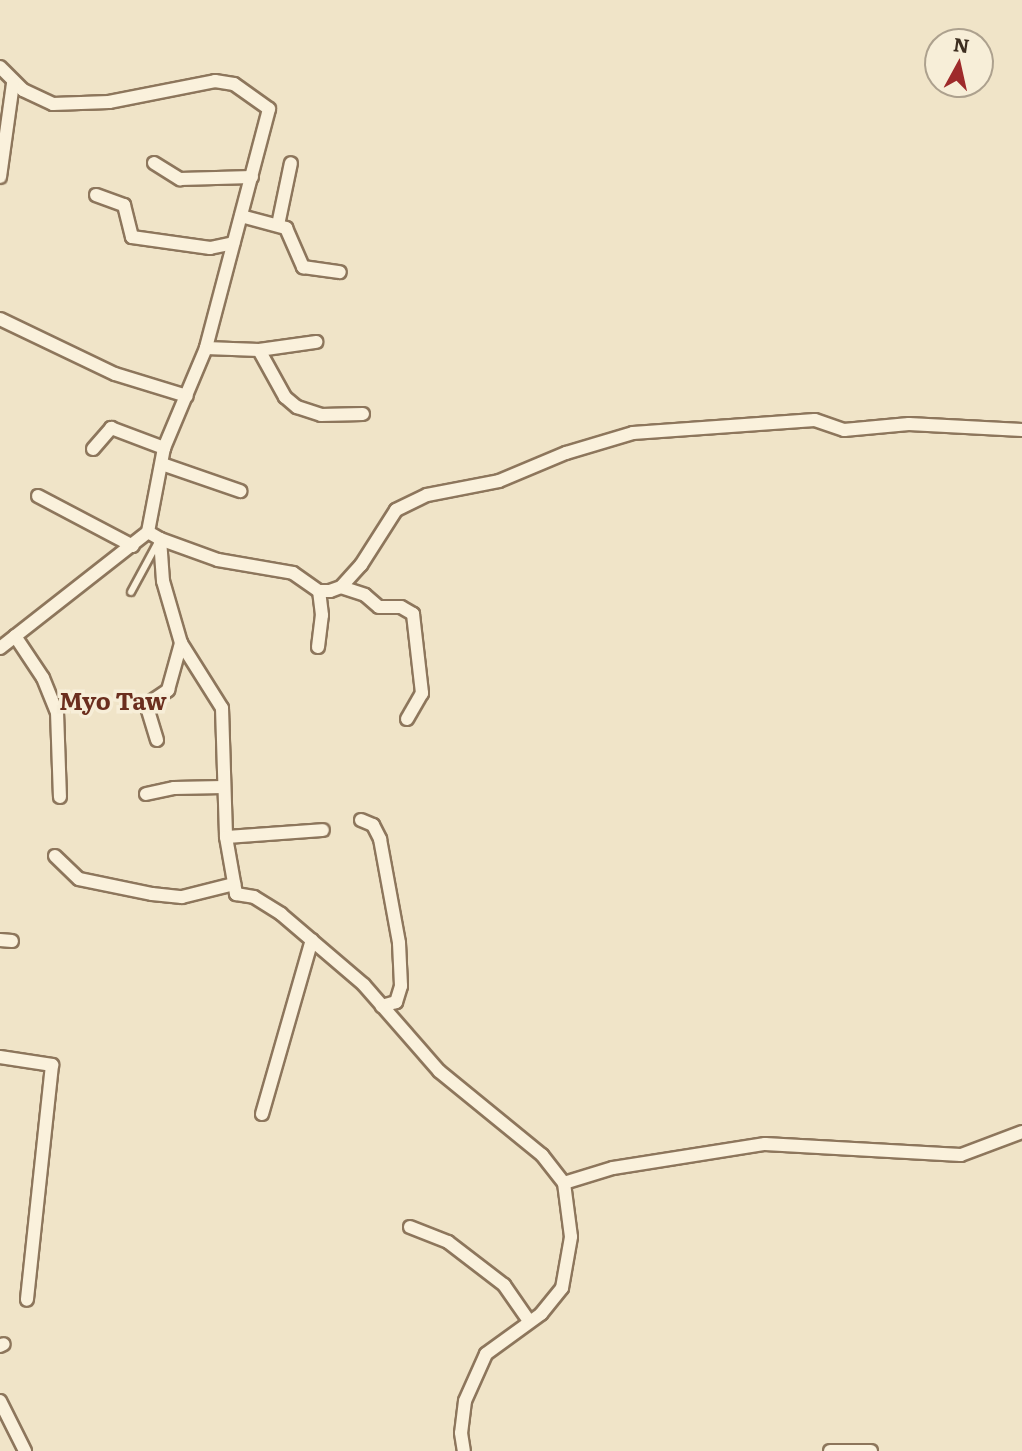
<!DOCTYPE html>
<html>
<head>
<meta charset="utf-8">
<style>
	body { margin:0 }
	#map { position:relative; width:1022px; height:1451px; overflow:hidden; background:#f0e4c8; font-family:Literata,serif }
	div>[style] { position:absolute }
	.roads { filter:drop-shadow(2px 0 #8d765c) drop-shadow(-2px 0 #8d765c) drop-shadow(0 2px #8d765c) drop-shadow(0 -2px #8d765c) }
	.service>* { height:6px; margin:-3px; padding:0 3px; transform-origin:3px; border-radius:3px; background:#faf1dc }
	.minor>* { height:12px; margin:-6px; padding:0 6px; transform-origin:6px; border-radius:6px; background:#faf1dc }
	span { translate:-50% -50%; white-space:nowrap; text-align:center; line-height:1.15; -webkit-text-stroke:7px #f7eed8; paint-order:stroke }
	.quarter-label { font-size:24px; color:#6b2e1e; font-weight:700 }
	.north { position:absolute; left:924px; top:28px; width:70px; height:70px; box-sizing:border-box; background:#f7eed8; border:2px solid #ada18e; border-radius:50%; rotate:8deg; font-size:19px; font-weight:700; line-height:28px; text-align:center; color:#3d2e20 }
	.north::after { content:''; display:block; margin:auto; width:24px; height:32px; background:#9e2a2b; clip-path:polygon(50% 0,100% 100%,50% 72%,0 100%) }
</style>
</head>
<body>
<div id="map">
	<div class="roads">
		<div class="service">
			<i style="left:131px;top:592px;width:57px;rotate:-61.6deg"></i>
		</div>
		<div class="minor">
			<i style="left:0;top:67px;width:33px;rotate:45deg"></i>
			<i style="left:23px;top:90px;width:33px;rotate:25deg"></i>
			<i style="left:53px;top:104px;width:56px;rotate:-2deg"></i>
			<i style="left:109px;top:102px;width:108px;rotate:-11.2deg"></i>
			<i style="left:215px;top:81px;width:19px;rotate:9deg"></i>
			<i style="left:234px;top:84px;width:43px;rotate:35.5deg"></i>
			<i style="left:269px;top:109px;width:247px;rotate:104.8deg"></i>
			<i style="left:206px;top:348px;width:108px;rotate:112.8deg"></i>
			<i style="left:164px;top:448px;width:86px;rotate:100.8deg"></i>
			<i style="left:148px;top:532px;width:188px;rotate:141.9deg"></i>
			<i style="left:154px;top:163px;width:31px;rotate:32deg"></i>
			<i style="left:180px;top:179px;width:72px;rotate:-1.6deg"></i>
			<i style="left:0;top:177px;width:95px;rotate:-82.1deg"></i>
			<i style="left:96px;top:195px;width:30px;rotate:20deg"></i>
			<i style="left:124px;top:205px;width:33px;rotate:76deg"></i>
			<i style="left:132px;top:237px;width:79px;rotate:8deg"></i>
			<i style="left:210px;top:248px;width:24px;rotate:-12deg"></i>
			<i style="left:241px;top:216px;width:47px;rotate:14.9deg"></i>
			<i style="left:286px;top:228px;width:43px;rotate:66.4deg"></i>
			<i style="left:303px;top:267px;width:37px;rotate:8deg"></i>
			<i style="left:278px;top:225px;width:63px;rotate:-78.2deg"></i>
			<i style="left:0;top:319px;width:127px;rotate:25.6deg"></i>
			<i style="left:115px;top:374px;width:75px;rotate:17deg"></i>
			<i style="left:206px;top:348px;width:53px;rotate:2.2deg"></i>
			<i style="left:259px;top:350px;width:58px;rotate:-8deg"></i>
			<i style="left:259px;top:350px;width:54px;rotate:61deg"></i>
			<i style="left:285px;top:397px;width:16px;rotate:40deg"></i>
			<i style="left:297px;top:407px;width:25px;rotate:18deg"></i>
			<i style="left:321px;top:415px;width:42px;rotate:-1.4deg"></i>
			<i style="left:93px;top:449px;width:28px;rotate:-49deg"></i>
			<i style="left:111px;top:428px;width:57px;rotate:20.7deg"></i>
			<i style="left:162px;top:464px;width:83px;rotate:19.1deg"></i>
			<i style="left:38px;top:496px;width:107px;rotate:27.8deg"></i>
			<i style="left:148px;top:532px;width:14px;rotate:30deg"></i>
			<i style="left:160px;top:539px;width:42px;rotate:85.9deg"></i>
			<i style="left:163px;top:581px;width:65px;rotate:73.8deg"></i>
			<i style="left:181px;top:643px;width:77px;rotate:57.8deg"></i>
			<i style="left:222px;top:708px;width:129px;rotate:88.2deg"></i>
			<i style="left:226px;top:837px;width:58px;rotate:80deg"></i>
			<i style="left:236px;top:894px;width:18px;rotate:9deg"></i>
			<i style="left:254px;top:897px;width:32px;rotate:32deg"></i>
			<i style="left:281px;top:914px;width:109px;rotate:40.5deg"></i>
			<i style="left:364px;top:985px;width:114px;rotate:48.9deg"></i>
			<i style="left:439px;top:1071px;width:133px;rotate:39.2deg"></i>
			<i style="left:542px;top:1155px;width:36px;rotate:52deg"></i>
			<i style="left:564px;top:1183px;width:54px;rotate:82.6deg"></i>
			<i style="left:571px;top:1237px;width:52px;rotate:100deg"></i>
			<i style="left:562px;top:1288px;width:33px;rotate:129deg"></i>
			<i style="left:541px;top:1314px;width:68px;rotate:144deg"></i>
			<i style="left:486px;top:1354px;width:51px;rotate:114.1deg"></i>
			<i style="left:465px;top:1401px;width:32px;rotate:97deg"></i>
			<i style="left:461px;top:1433px;width:18px;rotate:81deg"></i>
			<i style="left:160px;top:539px;width:62px;rotate:19.9deg"></i>
			<i style="left:218px;top:560px;width:76px;rotate:9.8deg"></i>
			<i style="left:293px;top:573px;width:32px;rotate:35deg"></i>
			<i style="left:319px;top:591px;width:11px"></i>
			<i style="left:330px;top:591px;width:12px;rotate:-20deg"></i>
			<i style="left:341px;top:587px;width:30px;rotate:-48deg"></i>
			<i style="left:361px;top:565px;width:65px;rotate:-57.5deg"></i>
			<i style="left:396px;top:510px;width:34px;rotate:-26deg"></i>
			<i style="left:427px;top:495px;width:73px;rotate:-11deg"></i>
			<i style="left:499px;top:481px;width:73px;rotate:-22.7deg"></i>
			<i style="left:566px;top:453px;width:70px;rotate:-16.6deg"></i>
			<i style="left:633px;top:433px;width:182px;rotate:-4.1deg"></i>
			<i style="left:815px;top:420px;width:31px;rotate:19deg"></i>
			<i style="left:844px;top:430px;width:65px;rotate:-5.3deg"></i>
			<i style="left:909px;top:424px;width:113px;rotate:3deg"></i>
			<i style="left:341px;top:587px;width:25px;rotate:18deg"></i>
			<i style="left:365px;top:595px;width:18px;rotate:41deg"></i>
			<i style="left:379px;top:607px;width:22px"></i>
			<i style="left:401px;top:607px;width:14px;rotate:30deg"></i>
			<i style="left:413px;top:614px;width:80px;rotate:83.5deg"></i>
			<i style="left:422px;top:693px;width:30px;rotate:120deg"></i>
			<i style="left:15px;top:636px;width:50px;rotate:56.3deg"></i>
			<i style="left:43px;top:678px;width:37px;rotate:68deg"></i>
			<i style="left:57px;top:712px;width:85px;rotate:88deg"></i>
			<i style="left:318px;top:647px;width:32px;rotate:-83deg"></i>
			<i style="left:322px;top:615px;width:24px;rotate:-97deg"></i>
			<i style="left:157px;top:740px;width:37px;rotate:-107deg"></i>
			<i style="left:146px;top:705px;width:27px;rotate:-34deg"></i>
			<i style="left:168px;top:690px;width:49px;rotate:-74.5deg"></i>
			<i style="left:146px;top:794px;width:29px;rotate:-12deg"></i>
			<i style="left:174px;top:788px;width:49px;rotate:-1.2deg"></i>
			<i style="left:361px;top:820px;width:13px;rotate:23deg"></i>
			<i style="left:373px;top:825px;width:16px;rotate:63deg"></i>
			<i style="left:380px;top:839px;width:106px;rotate:79.6deg"></i>
			<i style="left:399px;top:943px;width:43px;rotate:87.3deg"></i>
			<i style="left:401px;top:986px;width:17px;rotate:107deg"></i>
			<i style="left:396px;top:1002px;width:15px;rotate:164deg"></i>
			<i style="left:226px;top:837px;width:97px;rotate:-4.1deg"></i>
			<i style="left:55px;top:856px;width:33px;rotate:44deg"></i>
			<i style="left:79px;top:879px;width:75px;rotate:11.6deg"></i>
			<i style="left:152px;top:894px;width:30px;rotate:6deg"></i>
			<i style="left:182px;top:897px;width:54px;rotate:-14deg"></i>
			<i style="left:0;top:940px;width:12px;rotate:5deg"></i>
			<i style="left:0;top:1057px;width:53px;rotate:8.7deg"></i>
			<i style="left:52px;top:1065px;width:236px;rotate:96.1deg"></i>
			<i style="left:262px;top:1114px;width:181px;rotate:-74deg"></i>
			<i style="left:564px;top:1183px;width:51px;rotate:-17deg"></i>
			<i style="left:613px;top:1168px;width:154px;rotate:-9deg"></i>
			<i style="left:765px;top:1144px;width:196px;rotate:3.2deg"></i>
			<i style="left:961px;top:1155px;width:65px;rotate:-20.7deg"></i>
			<i style="left:410px;top:1227px;width:41px;rotate:21.5deg"></i>
			<i style="left:448px;top:1242px;width:71px;rotate:37.5deg"></i>
			<i style="left:504px;top:1285px;width:44px;rotate:55.2deg"></i>
			<i style="left:0;top:1346px;width:4px;rotate:-27deg"></i>
			<i style="left:0;top:1401px;width:56px;rotate:63.4deg"></i>
			<i style="left:830px;top:1451px;width:41px"></i>
		</div>
	</div>
	<div class="quarter-label">
		<span style="left:113px;top:700px">Myo Taw</span>
	</div>
	<div class="north">N</div>
</div>
</body>
</html>
